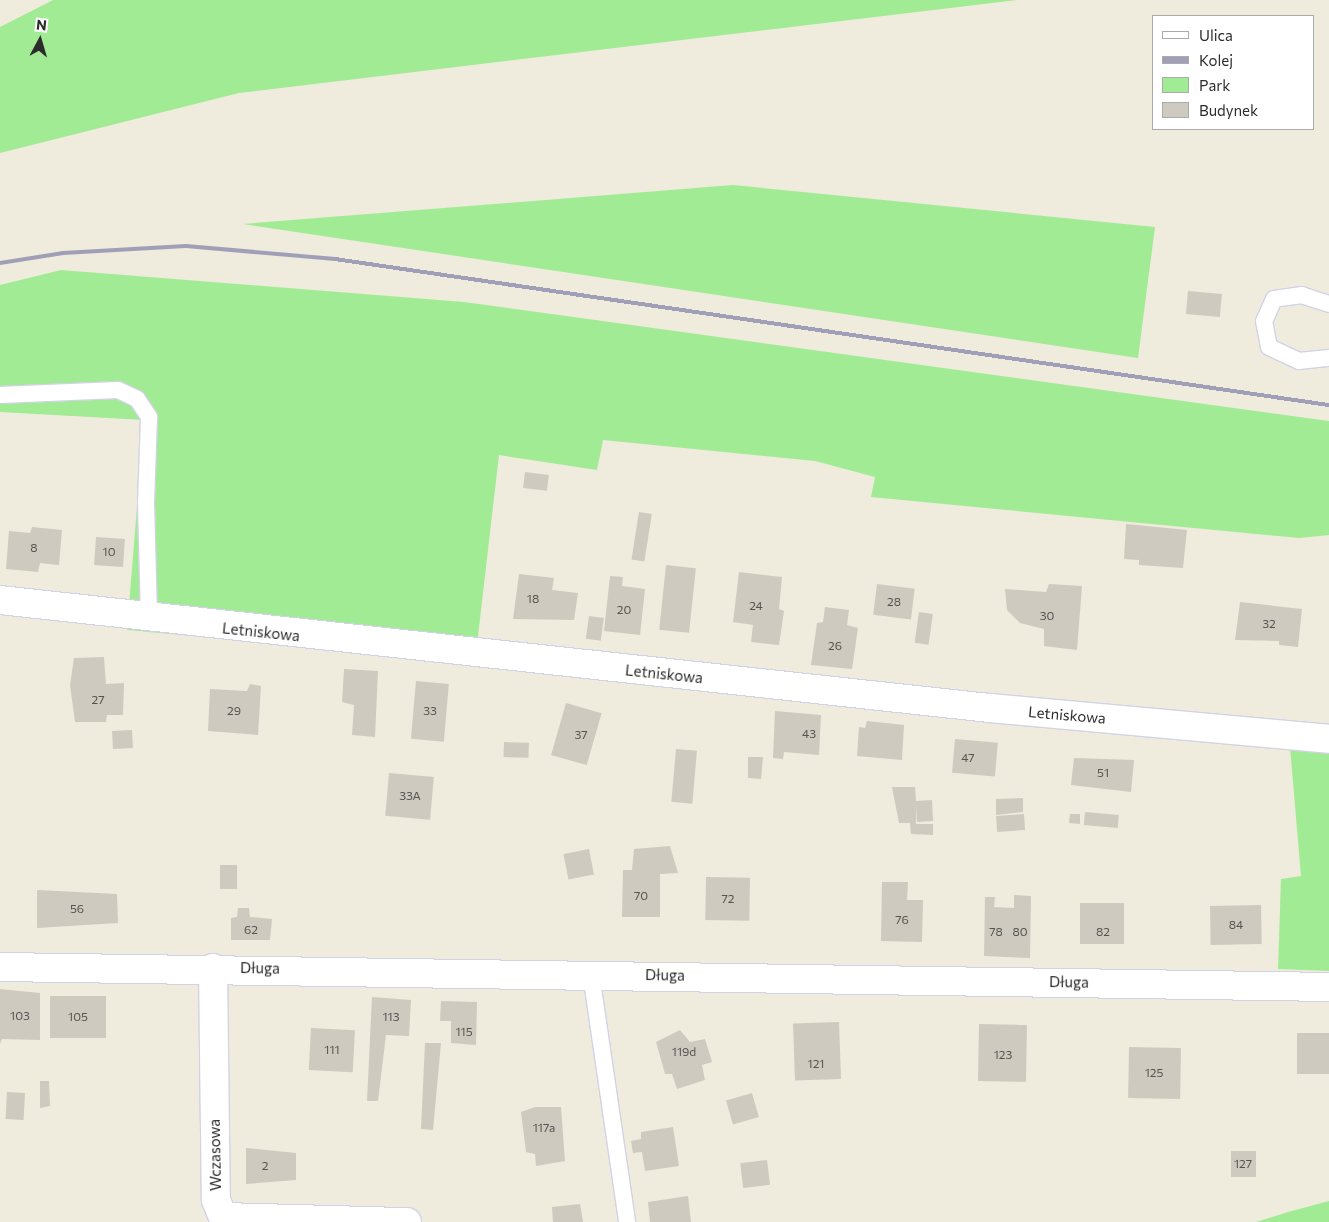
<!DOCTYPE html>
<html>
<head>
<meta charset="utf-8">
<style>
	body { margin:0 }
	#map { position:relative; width:1329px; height:1222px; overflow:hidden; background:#efebdd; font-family:Commissioner,sans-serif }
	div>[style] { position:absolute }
	.green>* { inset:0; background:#a2eb95 }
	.building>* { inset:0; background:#cecac0; transform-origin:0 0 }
	.roads { filter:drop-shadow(1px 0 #d2d2e6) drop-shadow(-1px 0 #d2d2e6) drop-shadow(0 1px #d2d2e6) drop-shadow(0 -1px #d2d2e6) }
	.service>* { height:16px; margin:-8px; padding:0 8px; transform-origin:8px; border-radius:8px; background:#fff }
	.minor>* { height:28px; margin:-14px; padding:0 14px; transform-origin:14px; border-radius:14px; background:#fff }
	.rail>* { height:4px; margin:-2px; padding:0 2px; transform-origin:2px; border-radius:2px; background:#a09fb8 }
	span { translate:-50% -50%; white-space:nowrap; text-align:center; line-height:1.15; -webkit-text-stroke:4.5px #fff; paint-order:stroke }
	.number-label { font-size:12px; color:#545451 }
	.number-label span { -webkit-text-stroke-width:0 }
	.street-label { font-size:15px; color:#2c2c2c }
	.legend { position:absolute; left:1152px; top:15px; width:162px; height:115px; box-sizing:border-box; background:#fff; border:1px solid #ababab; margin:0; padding:6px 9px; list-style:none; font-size:15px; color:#2c2c2c }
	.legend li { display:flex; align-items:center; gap:10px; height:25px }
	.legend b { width:25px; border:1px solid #ababab }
	.north { position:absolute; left:15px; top:15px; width:50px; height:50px; -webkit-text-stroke:4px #fff; paint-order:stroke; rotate:6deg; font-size:14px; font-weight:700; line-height:20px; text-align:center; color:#2c2c2c }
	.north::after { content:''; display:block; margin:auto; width:18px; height:22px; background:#2c2c2c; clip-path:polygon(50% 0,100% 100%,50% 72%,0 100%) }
</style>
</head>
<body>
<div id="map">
	<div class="green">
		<i style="clip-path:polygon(53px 0,1017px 0,239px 93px,0 153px,0 27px)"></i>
		<i style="clip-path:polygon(733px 185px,1155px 227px,1138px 358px,243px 224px)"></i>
		<i style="clip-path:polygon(61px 270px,464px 302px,1329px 421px,1329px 535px,1299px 538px,871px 497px,875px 477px,815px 461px,603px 440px,597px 470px,499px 455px,475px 662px,127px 630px,144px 420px,0 412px,0 285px)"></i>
		<i style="clip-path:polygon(1290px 747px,1329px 750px,1329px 971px,1278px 969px,1281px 879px,1301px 876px)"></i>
		<i style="clip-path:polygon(1329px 1201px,1329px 1222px,1256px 1222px,1288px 1212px)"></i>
	</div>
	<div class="building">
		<i style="left:1188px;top:291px;width:34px;height:23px;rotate:5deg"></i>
		<i style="left:525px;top:472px;width:24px;height:16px;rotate:7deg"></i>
		<i style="left:639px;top:512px;width:13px;height:48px;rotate:9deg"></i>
		<i style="clip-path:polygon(1126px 524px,1187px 530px,1183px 568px,1139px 565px,1139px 560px,1124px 559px)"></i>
		<i style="clip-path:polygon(32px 527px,62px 530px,59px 565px,40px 563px,38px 572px,6px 569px,9px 531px,30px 533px)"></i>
		<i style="left:96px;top:537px;width:29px;height:28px;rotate:4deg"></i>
		<i style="left:666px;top:565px;width:30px;height:65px;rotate:6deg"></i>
		<i style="clip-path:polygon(739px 572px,782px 577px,779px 609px,784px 611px,779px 645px,751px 642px,753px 625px,733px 622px)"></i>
		<i style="clip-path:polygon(519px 574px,554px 578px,552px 590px,578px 593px,574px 620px,513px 619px)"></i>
		<i style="clip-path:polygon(610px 576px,623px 577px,622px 586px,645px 589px,640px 635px,604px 631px)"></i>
		<i style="left:877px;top:584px;width:38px;height:31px;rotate:7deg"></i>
		<i style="clip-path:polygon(1049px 584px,1082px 586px,1077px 650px,1044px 646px,1044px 629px,1020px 623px,1007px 610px,1005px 589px,1046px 592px)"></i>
		<i style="clip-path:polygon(1240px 602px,1302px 609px,1298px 647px,1279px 645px,1279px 641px,1235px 640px)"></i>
		<i style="clip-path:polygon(825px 607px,849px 610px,847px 625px,858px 628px,852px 669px,811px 665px,817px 623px,823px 622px)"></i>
		<i style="left:919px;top:612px;width:14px;height:31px;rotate:8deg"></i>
		<i style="left:589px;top:616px;width:15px;height:23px;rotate:8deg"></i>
		<i style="clip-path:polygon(104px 657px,106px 684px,124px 683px,123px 715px,107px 715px,106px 722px,75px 722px,70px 685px,74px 658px)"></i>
		<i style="clip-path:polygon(344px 669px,378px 671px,375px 737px,352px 735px,354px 705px,342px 702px)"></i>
		<i style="left:416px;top:681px;width:33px;height:58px;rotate:5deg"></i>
		<i style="clip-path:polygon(250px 684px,261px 686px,258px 735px,208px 731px,210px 689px,247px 691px)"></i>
		<i style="left:566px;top:703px;width:37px;height:54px;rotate:16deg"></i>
		<i style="clip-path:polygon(775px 711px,821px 715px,819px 755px,784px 752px,783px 759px,773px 758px)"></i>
		<i style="clip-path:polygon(867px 721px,904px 725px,902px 760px,857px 756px,859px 727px,865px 728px)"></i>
		<i style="left:132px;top:730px;width:18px;height:20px;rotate:87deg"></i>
		<i style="left:955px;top:739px;width:43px;height:34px;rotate:5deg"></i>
		<i style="left:504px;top:742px;width:25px;height:15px;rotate:2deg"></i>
		<i style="left:676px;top:749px;width:21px;height:53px;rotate:5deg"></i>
		<i style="clip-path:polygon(748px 757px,763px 757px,761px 779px,748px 778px)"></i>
		<i style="clip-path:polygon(1074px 758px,1134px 760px,1131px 792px,1071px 785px)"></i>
		<i style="left:389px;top:773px;width:45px;height:43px;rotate:5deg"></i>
		<i style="clip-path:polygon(892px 787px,915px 787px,916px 801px,932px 800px,933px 821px,917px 822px,916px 804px,916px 824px,933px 824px,933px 835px,911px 834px,910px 823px,899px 823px)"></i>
		<i style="clip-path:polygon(1023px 798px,1023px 812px,996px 815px,996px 799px)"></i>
		<i style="left:1085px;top:812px;width:34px;height:13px;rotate:5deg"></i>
		<i style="left:1024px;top:814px;width:16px;height:28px;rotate:86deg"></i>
		<i style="clip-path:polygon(1070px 814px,1080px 814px,1080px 824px,1069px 823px)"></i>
		<i style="clip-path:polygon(670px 846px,678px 873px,660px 874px,660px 917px,622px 917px,623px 870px,632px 870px,634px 849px)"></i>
		<i style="left:589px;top:849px;width:26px;height:26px;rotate:79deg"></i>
		<i style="left:220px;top:865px;width:17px;height:24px"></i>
		<i style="left:706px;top:877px;width:44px;height:43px;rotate:1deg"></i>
		<i style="clip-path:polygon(882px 882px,908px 882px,907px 900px,923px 900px,922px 942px,881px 941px)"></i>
		<i style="clip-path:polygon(37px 890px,117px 894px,118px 923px,37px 928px)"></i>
		<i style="clip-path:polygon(1014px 895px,1031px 896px,1030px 958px,984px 956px,985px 897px,995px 897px,994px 907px,1014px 908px)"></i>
		<i style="left:1080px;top:903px;width:44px;height:41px"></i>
		<i style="left:1261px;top:905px;width:39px;height:51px;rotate:89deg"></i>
		<i style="clip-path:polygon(238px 908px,249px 908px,250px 917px,272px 919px,270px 940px,231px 940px,231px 918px,237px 917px)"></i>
		<i style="clip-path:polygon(0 989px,40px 993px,40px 1040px,2px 1039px,0 1044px)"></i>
		<i style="left:50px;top:996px;width:56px;height:42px"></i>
		<i style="clip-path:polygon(372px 997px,411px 1000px,409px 1036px,386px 1035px,378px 1101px,367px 1101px)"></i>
		<i style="clip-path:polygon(441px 1001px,477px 1002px,476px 1045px,451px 1043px,451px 1021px,440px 1021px)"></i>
		<i style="left:839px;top:1022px;width:57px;height:46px;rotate:88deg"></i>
		<i style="left:979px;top:1024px;width:48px;height:57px;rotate:1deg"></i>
		<i style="left:311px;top:1028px;width:44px;height:42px;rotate:3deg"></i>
		<i style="clip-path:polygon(680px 1030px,690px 1042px,705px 1039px,712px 1062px,702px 1065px,705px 1080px,677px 1089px,672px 1074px,665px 1074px,656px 1042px)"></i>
		<i style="left:1329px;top:1033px;width:41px;height:32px;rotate:90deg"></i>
		<i style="clip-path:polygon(425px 1043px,441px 1043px,433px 1130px,421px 1129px)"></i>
		<i style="left:1129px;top:1047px;width:52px;height:51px;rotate:1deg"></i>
		<i style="clip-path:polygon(40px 1081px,49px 1081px,50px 1106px,40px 1108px)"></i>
		<i style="left:7px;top:1092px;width:18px;height:27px;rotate:3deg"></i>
		<i style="left:752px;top:1093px;width:25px;height:27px;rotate:74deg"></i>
		<i style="clip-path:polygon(535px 1107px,561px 1107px,565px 1161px,536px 1166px,535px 1154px,526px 1152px,521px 1112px)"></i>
		<i style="clip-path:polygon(673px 1127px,679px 1166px,645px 1171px,642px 1152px,633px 1153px,631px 1141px,641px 1139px,641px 1132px)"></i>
		<i style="clip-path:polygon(246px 1148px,296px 1153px,296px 1180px,246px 1184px)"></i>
		<i style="left:1231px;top:1151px;width:25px;height:26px"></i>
		<i style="left:767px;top:1160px;width:25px;height:27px;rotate:83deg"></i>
		<i style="clip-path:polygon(688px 1196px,691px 1222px,650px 1222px,648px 1202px)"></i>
		<i style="clip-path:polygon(580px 1204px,583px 1222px,553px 1222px,552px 1207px)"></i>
	</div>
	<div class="roads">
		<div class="service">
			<i style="left:1329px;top:304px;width:28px;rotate:-162deg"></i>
			<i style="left:1302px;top:295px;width:28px;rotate:172deg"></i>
			<i style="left:1274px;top:299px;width:24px;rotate:114deg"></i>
			<i style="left:1264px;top:321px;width:26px;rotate:79deg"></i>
			<i style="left:1269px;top:347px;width:33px;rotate:25deg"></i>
			<i style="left:1299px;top:361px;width:30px;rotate:-6deg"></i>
			<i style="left:0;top:395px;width:118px;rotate:-2.4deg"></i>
			<i style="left:118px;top:390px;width:21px;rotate:25deg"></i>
			<i style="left:137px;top:399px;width:22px;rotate:56deg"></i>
			<i style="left:149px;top:417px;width:85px;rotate:92deg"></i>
			<i style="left:146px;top:502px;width:118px;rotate:88.5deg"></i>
			<i style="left:591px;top:974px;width:251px;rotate:81.7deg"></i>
		</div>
		<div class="minor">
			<i style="left:0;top:600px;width:996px;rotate:6.23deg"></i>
			<i style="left:990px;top:708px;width:340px;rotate:5.2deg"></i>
			<i style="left:0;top:967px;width:1329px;rotate:0.86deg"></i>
			<i style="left:213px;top:968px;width:232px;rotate:89.3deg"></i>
			<i style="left:216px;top:1200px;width:18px;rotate:68deg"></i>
			<i style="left:223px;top:1217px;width:184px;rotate:1.6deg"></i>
		</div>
	</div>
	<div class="rail">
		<i style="left:0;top:263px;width:64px;rotate:-9deg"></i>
		<i style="left:63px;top:253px;width:123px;rotate:-3.3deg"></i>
		<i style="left:186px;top:246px;width:150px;rotate:5deg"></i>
		<i style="left:335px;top:259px;width:1005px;rotate:8.36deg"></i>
	</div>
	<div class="number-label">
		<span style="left:34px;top:548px">8</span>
		<span style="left:109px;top:552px">10</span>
		<span style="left:533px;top:599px">18</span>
		<span style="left:894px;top:602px">28</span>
		<span style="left:756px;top:606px">24</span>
		<span style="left:624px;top:610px">20</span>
		<span style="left:1047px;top:616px">30</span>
		<span style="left:1269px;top:624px">32</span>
		<span style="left:835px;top:646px">26</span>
		<span style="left:98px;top:700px">27</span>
		<span style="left:234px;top:711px">29</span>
		<span style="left:430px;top:711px">33</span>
		<span style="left:809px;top:734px">43</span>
		<span style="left:581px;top:735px">37</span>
		<span style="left:968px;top:758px">47</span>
		<span style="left:1103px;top:773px">51</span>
		<span style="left:410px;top:796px">33A</span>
		<span style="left:641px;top:896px">70</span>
		<span style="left:728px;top:899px">72</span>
		<span style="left:77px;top:909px">56</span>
		<span style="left:902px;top:920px">76</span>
		<span style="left:1236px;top:925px">84</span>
		<span style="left:251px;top:930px">62</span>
		<span style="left:996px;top:932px">78</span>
		<span style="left:1020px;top:932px">80</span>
		<span style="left:1103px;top:932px">82</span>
		<span style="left:20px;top:1016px">103</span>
		<span style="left:78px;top:1017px">105</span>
		<span style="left:391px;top:1017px">113</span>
		<span style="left:464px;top:1032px">115</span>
		<span style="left:332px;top:1050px">111</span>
		<span style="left:684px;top:1052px">119d</span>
		<span style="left:1003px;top:1055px">123</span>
		<span style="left:816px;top:1064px">121</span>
		<span style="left:1154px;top:1073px">125</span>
		<span style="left:544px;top:1128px">117a</span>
		<span style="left:1243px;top:1164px">127</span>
		<span style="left:265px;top:1166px">2</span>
	</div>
	<div class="street-label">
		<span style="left:261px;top:632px;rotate:6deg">Letniskowa</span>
		<span style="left:664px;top:674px;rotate:6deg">Letniskowa</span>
		<span style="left:1067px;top:715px;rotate:5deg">Letniskowa</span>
		<span style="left:260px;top:968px;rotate:1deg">Długa</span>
		<span style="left:665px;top:975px;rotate:1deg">Długa</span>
		<span style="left:1069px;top:982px;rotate:1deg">Długa</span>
		<span style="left:215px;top:1155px;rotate:-91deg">Wczasowa</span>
	</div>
	<ul class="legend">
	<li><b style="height:6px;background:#fff"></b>Ulica</li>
	<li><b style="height:6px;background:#a09fb8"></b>Kolej</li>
	<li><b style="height:14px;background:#a2eb95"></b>Park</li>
	<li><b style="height:14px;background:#cecac0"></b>Budynek</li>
	</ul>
	<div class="north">N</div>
</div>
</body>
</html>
